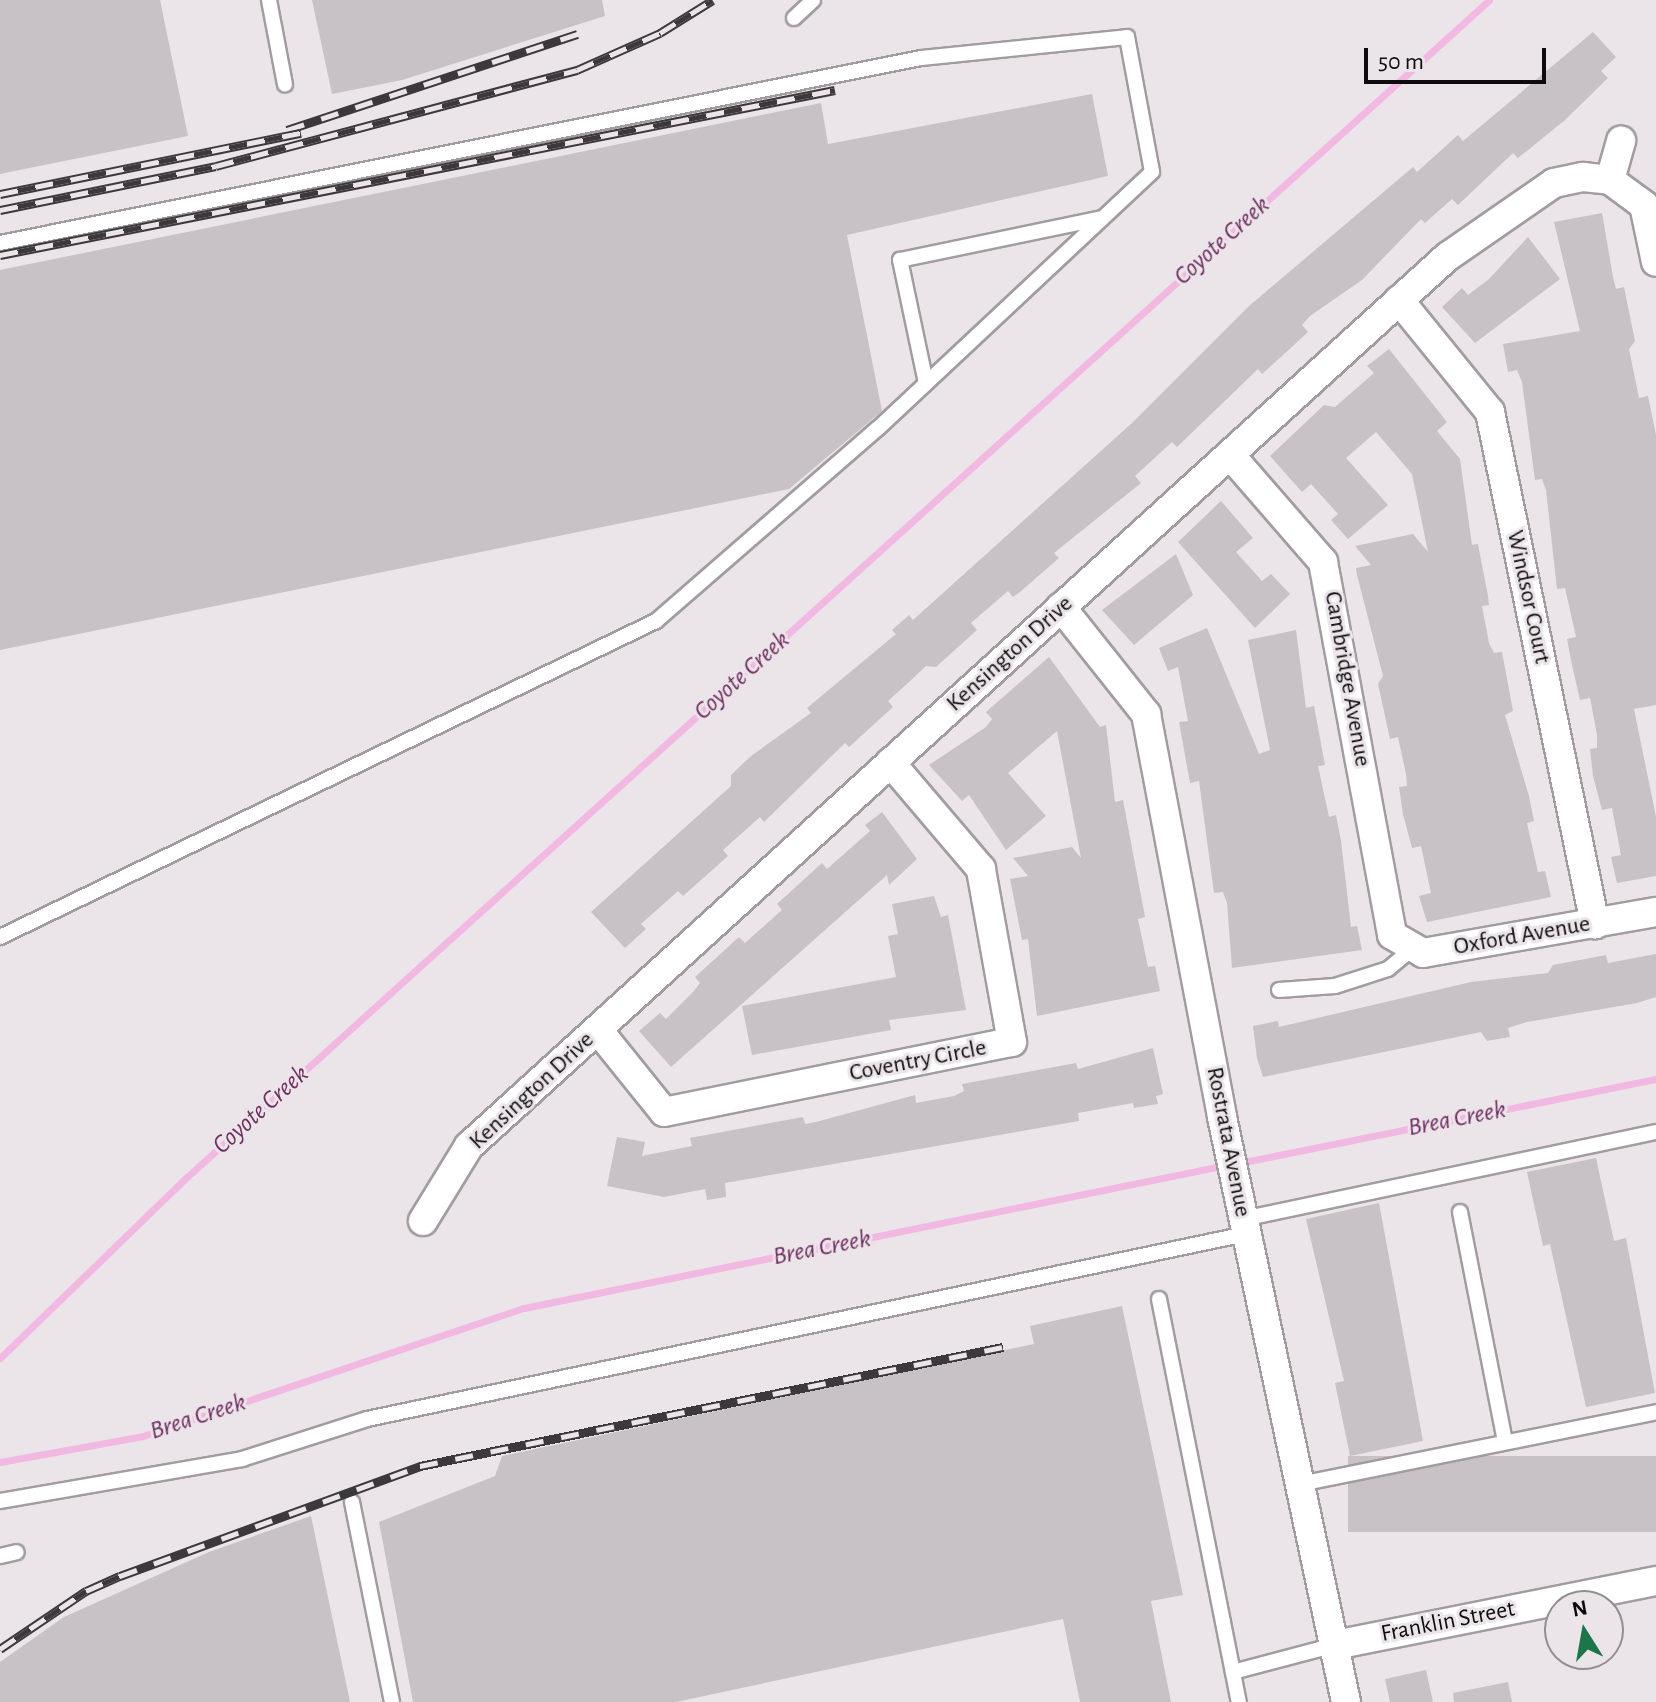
<!DOCTYPE html>
<html>
<head>
<meta charset="utf-8">
<style>
	body { margin:0 }
	#map { position:relative; width:1656px; height:1702px; overflow:hidden; background:#ebe4e9; font-family:"Alegreya Sans",sans-serif }
	div>[style] { position:absolute }
	.stream>* { height:7px; margin:-3.5px; padding:0 3.5px; transform-origin:3.5px; border-radius:3.5px; background:#f1b9e1 }
	.building>* { inset:0; background:#c8c1c6; transform-origin:0 0 }
	.roads { filter:drop-shadow(2px 0 #a29ca0) drop-shadow(-2px 0 #a29ca0) drop-shadow(0 2px #a29ca0) drop-shadow(0 -2px #a29ca0) }
	.lane>* { height:14px; margin:-7px; padding:0 7px; transform-origin:7px; border-radius:7px; background:#fff }
	.street>* { height:28px; margin:-14px; padding:0 14px; transform-origin:14px; border-radius:14px; background:#fff }
	.rail>* { height:9px; margin-top:-4.5px; transform-origin:0; background:repeating-linear-gradient(90deg,#ebe4e9 0 18px,#3c383b 0 36px); box-sizing:border-box; border-block:2px solid #3c383b }
	span { translate:-50% -50%; white-space:nowrap; text-align:center; line-height:1.15; -webkit-text-stroke:6px #ebe4e9; paint-order:stroke }
	.street-label { font-size:24px; color:#0e0b0d }
	.water-label { font-size:26px; color:#702f62; font-style:italic }
	.north { position:absolute; left:1544px; top:1590px; width:80px; height:80px; box-sizing:border-box; background:#ebe4e9; border:2px solid #938d91; border-radius:50%; rotate:349deg; font-size:22px; font-weight:700; line-height:32px; text-align:center; color:#0e0b0d }
	.north::after { content:''; display:block; margin:auto; width:28px; height:36px; background:#1d7649; clip-path:polygon(50% 0,100% 100%,50% 72%,0 100%) }
	.scale { position:absolute; left:1364px; top:48px; width:182px; height:36px; box-sizing:border-box; border:4px solid #0e0b0d; border-top:0; padding-left:10px; font-size:24px; line-height:28px; white-space:nowrap; color:#0e0b0d; -webkit-text-stroke:6px #ebe4e9; paint-order:stroke }
</style>
</head>
<body>
<div id="map">
	<div class="stream">
		<i style="left:1239px;top:1163px;width:425px;rotate:-11.4deg"></i>
		<i style="left:0;top:1358px;width:260px;rotate:-44.1deg"></i>
		<i style="left:187px;top:1177px;width:1755px;rotate:-42.11deg"></i>
		<i style="left:0;top:1462px;width:145px;rotate:-10.3deg"></i>
		<i style="left:143px;top:1436px;width:402px;rotate:-18.6deg"></i>
		<i style="left:524px;top:1308px;width:716px;rotate:-11.51deg"></i>
	</div>
	<div class="building">
		<i style="clip-path:polygon(0 0,160px 0,188px 136px,0 174px)"></i>
		<i style="clip-path:polygon(312px 0,602px 0,605px 16px,402px 80px,332px 94px)"></i>
		<i style="clip-path:polygon(1593px 32px,1616px 57px,1601px 71px,1608px 78px,1565px 120px,1518px 158px,1513px 153px,1458px 205px,1452px 199px,1425px 223px,1421px 219px,1362px 280px,1310px 316px,1302px 325px,1308px 332px,1282px 356px,1262px 374px,1258px 369px,1177px 447px,1172px 442px,1135px 476px,1141px 483px,1054px 553px,1059px 558px,1020px 592px,1013px 597px,1008px 591px,971px 623px,977px 630px,936px 667px,926px 666px,909px 682px,888px 701px,893px 707px,849px 747px,845px 743px,764px 822px,760px 817px,723px 850px,728px 856px,683px 896px,678px 891px,641px 924px,646px 929px,625px 948px,591px 912px,731px 786px,731px 775px,751px 756px,811px 713px,807px 708px,896px 634px,892px 630px,909px 615px,913px 620px,1132px 423px,1249px 306px,1413px 167px,1417px 172px,1458px 135px,1463px 141px)"></i>
		<i style="clip-path:polygon(1092px 94px,1108px 176px,847px 235px,882px 411px,789px 489px,0 650px,0 270px,821px 103px,828px 144px)"></i>
		<i style="clip-path:polygon(1602px 213px,1613px 277px,1616px 289px,1624px 287px,1635px 341px,1629px 349px,1639px 398px,1648px 396px,1656px 435px,1656px 705px,1634px 709px,1656px 817px,1656px 876px,1617px 883px,1611px 857px,1621px 855px,1612px 808px,1602px 810px,1593px 776px,1590px 749px,1597px 748px,1597px 735px,1590px 698px,1580px 700px,1572px 665px,1567px 639px,1576px 637px,1565px 588px,1557px 589px,1546px 490px,1542px 479px,1535px 480px,1522px 382px,1517px 370px,1508px 372px,1503px 344px,1580px 331px,1554px 222px)"></i>
		<i style="clip-path:polygon(1528px 237px,1560px 279px,1475px 343px,1442px 307px,1462px 288px,1468px 295px,1489px 279px)"></i>
		<i style="clip-path:polygon(1389px 349px,1447px 422px,1437px 431px,1460px 459px,1472px 545px,1478px 544px,1488px 596px,1489px 605px,1482px 606px,1489px 643px,1494px 653px,1502px 652px,1513px 711px,1505px 715px,1529px 796px,1534px 821px,1527px 823px,1538px 872px,1545px 871px,1551px 897px,1427px 922px,1419px 896px,1431px 893px,1421px 846px,1412px 848px,1403px 814px,1399px 787px,1407px 786px,1406px 774px,1398px 737px,1390px 739px,1378px 684px,1383px 676px,1357px 575px,1356px 568px,1371px 565px,1355px 546px,1413px 534px,1428px 552px,1412px 474px,1376px 432px,1346px 458px,1388px 505px,1348px 539px,1331px 520px,1338px 514px,1311px 484px,1302px 492px,1270px 456px,1324px 405px,1335px 407px,1374px 373px,1367px 366px)"></i>
		<i style="clip-path:polygon(1221px 501px,1253px 538px,1236px 552px,1262px 581px,1271px 574px,1290px 594px,1255px 628px,1178px 542px)"></i>
		<i style="clip-path:polygon(1176px 554px,1193px 595px,1134px 645px,1102px 610px)"></i>
		<i style="clip-path:polygon(1207px 628px,1259px 754px,1270px 750px,1248px 640px,1296px 630px,1306px 708px,1314px 706px,1325px 765px,1318px 766px,1329px 817px,1336px 815px,1341px 841px,1351px 927px,1357px 926px,1362px 950px,1232px 968px,1227px 903px,1223px 892px,1214px 893px,1199px 781px,1190px 783px,1179px 722px,1188px 721px,1178px 667px,1168px 671px,1159px 648px)"></i>
		<i style="clip-path:polygon(1049px 657px,1100px 727px,1106px 725px,1115px 802px,1123px 800px,1145px 917px,1138px 919px,1148px 967px,1155px 966px,1160px 991px,1037px 1016px,1028px 939px,1022px 940px,1010px 879px,1028px 876px,1013px 858px,1072px 847px,1081px 858px,1057px 731px,1008px 773px,1046px 816px,1006px 850px,969px 795px,962px 801px,929px 765px,986px 727px,992px 719px,986px 712px)"></i>
		<i style="clip-path:polygon(882px 812px,917px 859px,889px 885px,887px 875px,671px 1067px,639px 1031px,660px 1013px,666px 1019px,693px 992px,700px 983px,695px 977px,739px 937px,745px 943px,782px 910px,777px 904px,822px 863px,827px 869px,870px 831px,865px 825px)"></i>
		<i style="clip-path:polygon(934px 896px,941px 917px,948px 915px,966px 1010px,889px 1020px,891px 1030px,752px 1055px,742px 1006px,896px 977px,888px 936px,898px 934px,892px 904px)"></i>
		<i style="clip-path:polygon(1656px 954px,1656px 997px,1637px 1003px,1527px 1022px,1508px 1028px,1510px 1037px,1487px 1041px,1481px 1032px,1263px 1077px,1257px 1058px,1253px 1026px,1278px 1021px,1279px 1027px,1471px 982px,1548px 973px,1553px 965px,1606px 955px,1608px 963px)"></i>
		<i style="clip-path:polygon(1153px 1048px,1163px 1094px,1156px 1096px,1158px 1104px,1134px 1108px,1133px 1103px,1078px 1113px,1079px 1121px,725px 1183px,726px 1197px,707px 1200px,705px 1189px,664px 1197px,607px 1186px,617px 1137px,645px 1142px,642px 1156px,692px 1146px,690px 1138px,803px 1117px,805px 1124px,816px 1122px,915px 1095px,916px 1103px,954px 1096px,964px 1091px,962px 1084px,1076px 1063px,1078px 1069px)"></i>
		<i style="clip-path:polygon(1596px 1158px,1614px 1241px,1626px 1238px,1655px 1393px,1586px 1407px,1550px 1244px,1543px 1246px,1527px 1172px)"></i>
		<i style="clip-path:polygon(1379px 1203px,1423px 1441px,1350px 1456px,1335px 1383px,1344px 1381px,1306px 1219px)"></i>
		<i style="clip-path:polygon(1122px 1306px,1183px 1595px,1151px 1601px,1171px 1702px,1080px 1702px,1063px 1619px,676px 1702px,413px 1702px,379px 1522px,495px 1476px,502px 1456px,1034px 1344px,1030px 1326px)"></i>
		<i style="left:1656px;top:1456px;width:76px;height:308px;rotate:90deg"></i>
		<i style="clip-path:polygon(311px 1516px,350px 1702px,0 1702px,0 1662px,64px 1617px,209px 1552px)"></i>
		<i style="clip-path:polygon(1426px 1670px,1433px 1702px,1390px 1702px,1385px 1679px)"></i>
		<i style="clip-path:polygon(1508px 1682px,1512px 1702px,1454px 1702px,1453px 1693px)"></i>
	</div>
	<div class="roads">
		<div class="lane">
			<i style="left:269px;top:0;width:86px;rotate:79.3deg"></i>
			<i style="left:794px;top:18px;width:26px;rotate:-43deg"></i>
			<i style="left:0;top:243px;width:939px;rotate:-11.36deg"></i>
			<i style="left:921px;top:58px;width:207px;rotate:-5.8deg"></i>
			<i style="left:1127px;top:37px;width:137px;rotate:79.5deg"></i>
			<i style="left:1152px;top:172px;width:376px;rotate:136.9deg"></i>
			<i style="left:877px;top:429px;width:293px;rotate:139deg"></i>
			<i style="left:656px;top:621px;width:728px;rotate:154.28deg"></i>
			<i style="left:926px;top:383px;width:126px;rotate:-101.9deg"></i>
			<i style="left:900px;top:260px;width:206px;rotate:-11.7deg"></i>
			<i style="left:1279px;top:990px;width:56px;rotate:-4.1deg"></i>
			<i style="left:1335px;top:986px;width:56px;rotate:-17.8deg"></i>
			<i style="left:1388px;top:969px;width:33px;rotate:-40deg"></i>
			<i style="left:1460px;top:1212px;width:234px;rotate:78.9deg"></i>
			<i style="left:1243px;top:1219px;width:422px;rotate:-11.9deg"></i>
			<i style="left:1159px;top:1299px;width:411px;rotate:78.8deg"></i>
			<i style="left:1300px;top:1484px;width:363px;rotate:-11.4deg"></i>
			<i style="left:0;top:1501px;width:246px;rotate:-9.8deg"></i>
			<i style="left:242px;top:1459px;width:131px;rotate:-17.7deg"></i>
			<i style="left:367px;top:1419px;width:898px;rotate:-11.89deg"></i>
			<i style="left:352px;top:1502px;width:204px;rotate:78.7deg"></i>
			<i style="left:0;top:1556px;width:17px;rotate:-13deg"></i>
			<i style="left:1233px;top:1672px;width:106px;rotate:-14.8deg"></i>
		</div>
		<div class="street">
			<i style="left:1610px;top:180px;width:41px;rotate:-74.2deg"></i>
			<i style="left:1399px;top:300px;width:144px;rotate:50.9deg"></i>
			<i style="left:1490px;top:412px;width:523px;rotate:78.41deg"></i>
			<i style="left:1231px;top:456px;width:140px;rotate:49deg"></i>
			<i style="left:1323px;top:562px;width:379px;rotate:79.5deg"></i>
			<i style="left:1392px;top:935px;width:36px;rotate:30deg"></i>
			<i style="left:1423px;top:953px;width:237px;rotate:-10deg"></i>
			<i style="left:1061px;top:607px;width:137px;rotate:51.5deg"></i>
			<i style="left:1146px;top:714px;width:410px;rotate:79.3deg"></i>
			<i style="left:1222px;top:1117px;width:598px;rotate:78.03deg"></i>
			<i style="left:598px;top:1030px;width:105px;rotate:51.2deg"></i>
			<i style="left:664px;top:1112px;width:355px;rotate:-11.4deg"></i>
			<i style="left:1012px;top:1042px;width:176px;rotate:-100.2deg"></i>
			<i style="left:981px;top:869px;width:140px;rotate:-130.4deg"></i>
			<i style="left:423px;top:1221px;width:88px;rotate:-58.5deg"></i>
			<i style="left:469px;top:1146px;width:1322px;rotate:-42.27deg"></i>
			<i style="left:1447px;top:257px;width:130px;rotate:-34.7deg"></i>
			<i style="left:1554px;top:183px;width:30px;rotate:-12deg"></i>
			<i style="left:1583px;top:177px;width:27px;rotate:6deg"></i>
			<i style="left:1610px;top:180px;width:42px;rotate:36.3deg"></i>
			<i style="left:1644px;top:205px;width:58px;rotate:78.1deg"></i>
			<i style="left:1335px;top:1645px;width:327px;rotate:-11.3deg"></i>
		</div>
	</div>
	<div class="rail">
		<i style="left:287px;top:130px;width:306px;rotate:-18.3deg"></i>
		<i style="left:0;top:194px;width:307px;rotate:-11.5deg"></i>
		<i style="left:0;top:210px;width:220px;rotate:-11.5deg"></i>
		<i style="left:216px;top:166px;width:374px;rotate:-14.9deg"></i>
		<i style="left:577px;top:70px;width:91px;rotate:-24deg"></i>
		<i style="left:660px;top:33px;width:62px;rotate:-31.9deg"></i>
		<i style="left:0;top:255px;width:851px;rotate:-11.18deg"></i>
		<i style="left:0;top:1649px;width:104px;rotate:-34deg"></i>
		<i style="left:86px;top:1591px;width:37px;rotate:-24deg"></i>
		<i style="left:120px;top:1576px;width:320px;rotate:-20.1deg"></i>
		<i style="left:420px;top:1466px;width:595px;rotate:-11.54deg"></i>
	</div>
	<div class="street-label">
		<span style="left:1528px;top:597px;rotate:78deg">Windsor Court</span>
		<span style="left:1010px;top:654px;rotate:-42deg">Kensington Drive</span>
		<span style="left:1347px;top:679px;rotate:80deg">Cambridge Avenue</span>
		<span style="left:1522px;top:936px;rotate:-10deg">Oxford Avenue</span>
		<span style="left:918px;top:1061px;rotate:-11deg">Coventry Circle</span>
		<span style="left:532px;top:1091px;rotate:-43deg">Kensington Drive</span>
		<span style="left:1228px;top:1142px;rotate:79deg">Rostrata Avenue</span>
		<span style="left:1448px;top:1622px;rotate:-11deg">Franklin Street</span>
	</div>
	<div class="water-label">
		<span style="left:1222px;top:241px;rotate:-42deg">Coyote Creek</span>
		<span style="left:742px;top:676px;rotate:-42deg">Coyote Creek</span>
		<span style="left:261px;top:1110px;rotate:-42deg">Coyote Creek</span>
		<span style="left:1457px;top:1119px;rotate:-11deg">Brea Creek</span>
		<span style="left:822px;top:1248px;rotate:-11deg">Brea Creek</span>
		<span style="left:198px;top:1417px;rotate:-18deg">Brea Creek</span>
	</div>
	<div class="north">N</div>
	<div class="scale">50 m</div>
</div>
</body>
</html>
